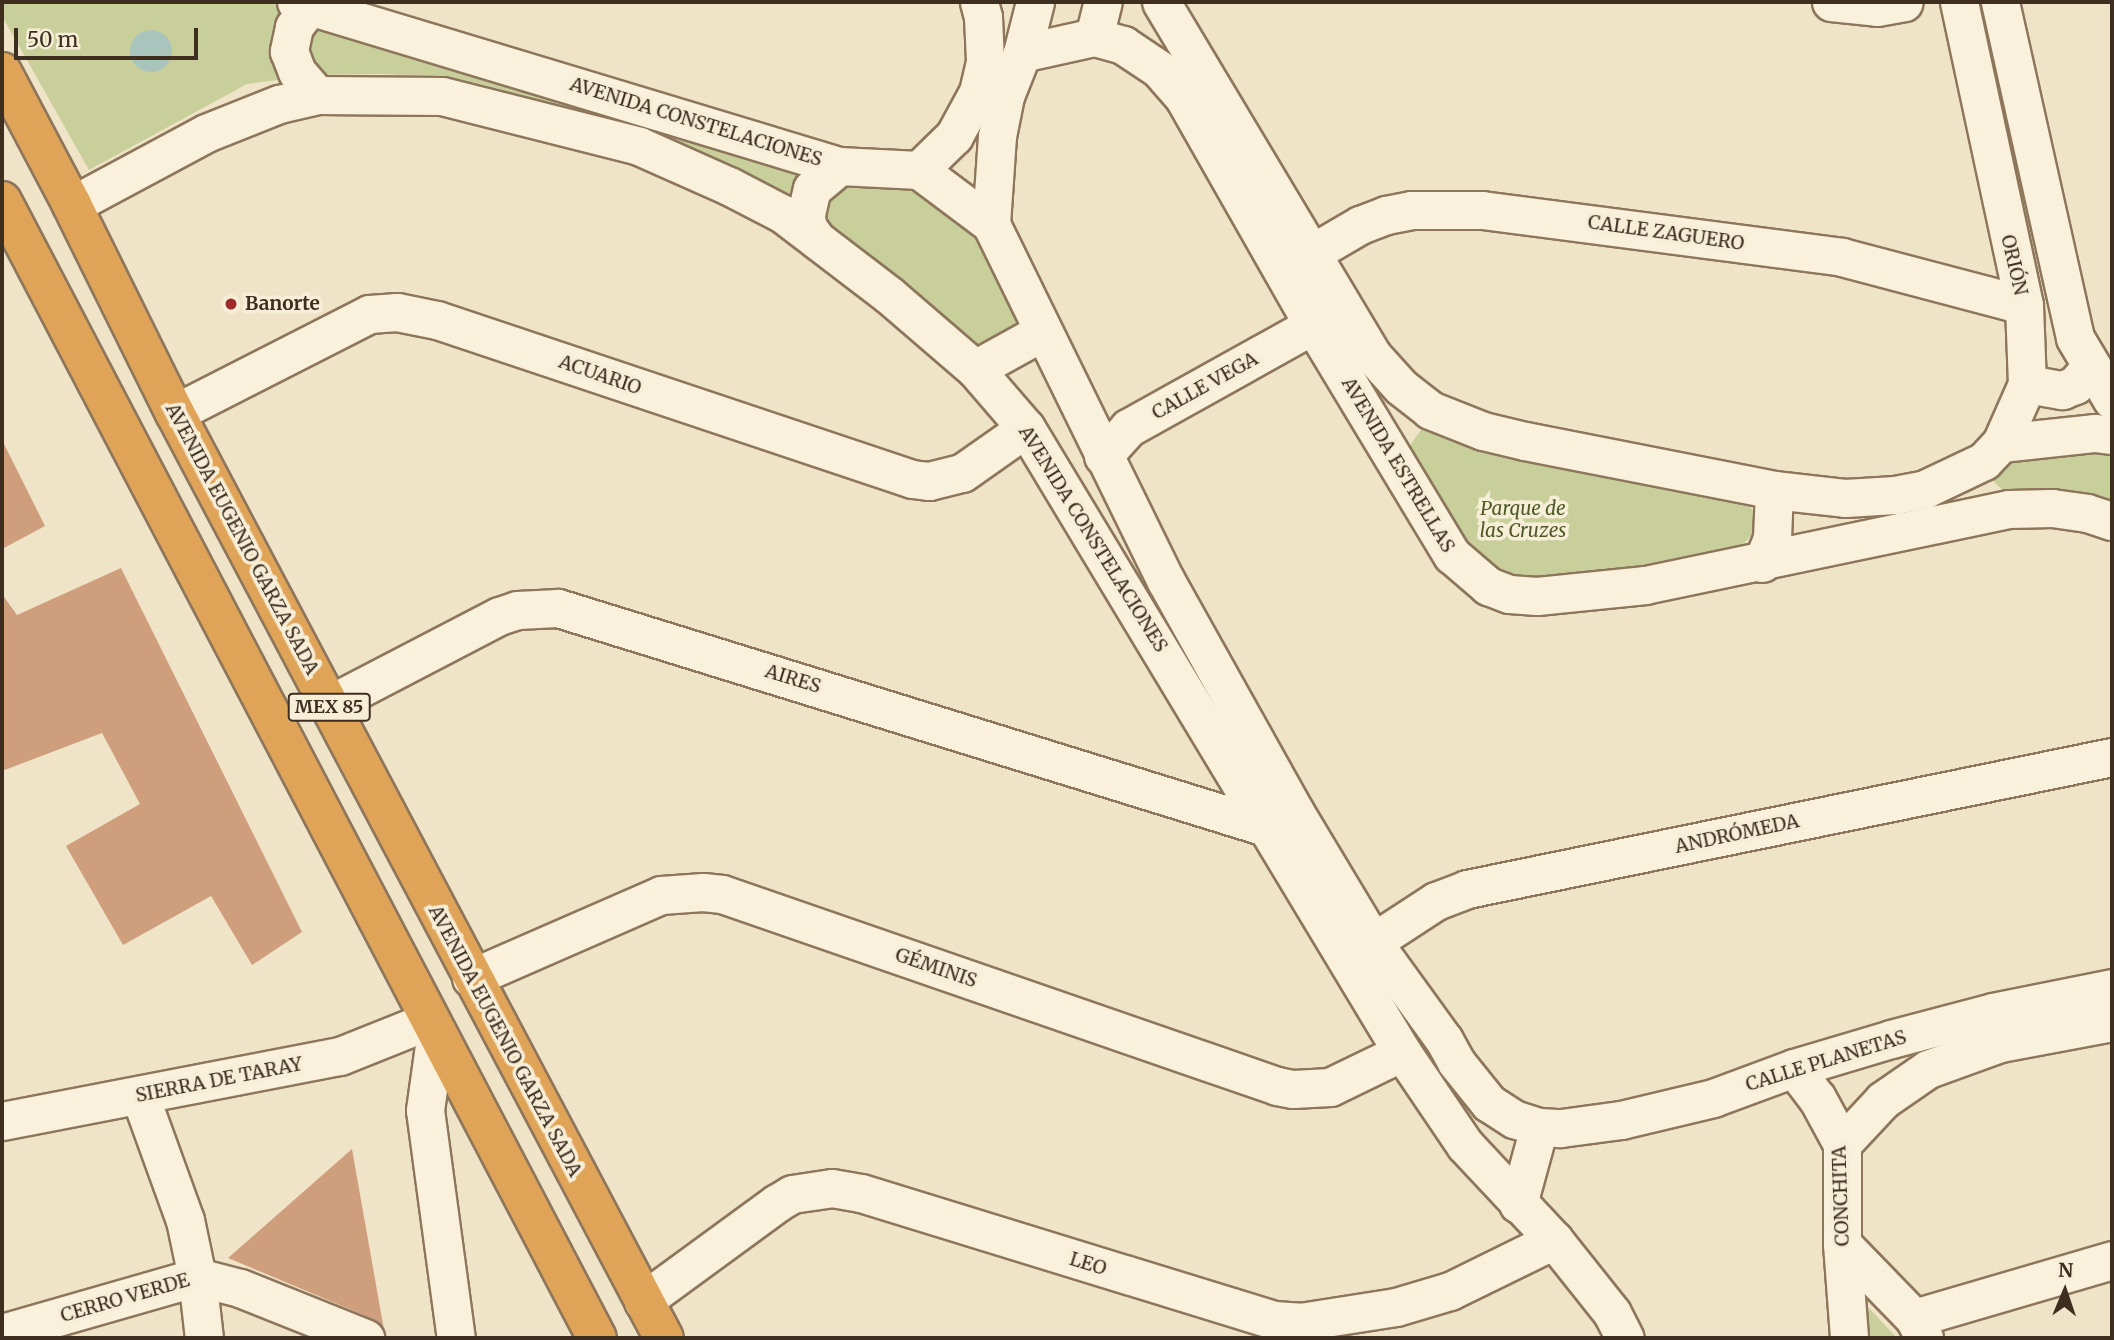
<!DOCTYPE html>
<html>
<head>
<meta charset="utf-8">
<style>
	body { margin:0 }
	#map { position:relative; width:2114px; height:1340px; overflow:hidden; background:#f0e4c8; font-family:Merriweather,serif }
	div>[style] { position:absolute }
	.green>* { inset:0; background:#c9cf9b }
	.water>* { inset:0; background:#a9c4bc }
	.round { border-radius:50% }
	.building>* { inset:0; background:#cf9f7d }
	.roads { filter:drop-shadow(2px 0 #8d765c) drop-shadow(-2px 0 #8d765c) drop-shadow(0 2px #8d765c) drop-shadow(0 -2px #8d765c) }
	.minor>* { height:37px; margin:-18.5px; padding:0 18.5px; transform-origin:18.5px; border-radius:18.5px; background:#faf1dc }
	.highway>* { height:38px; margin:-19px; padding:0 19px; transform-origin:19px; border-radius:19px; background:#e0a458 }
	.dots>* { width:19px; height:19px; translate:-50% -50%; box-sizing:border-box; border:4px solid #f7eed8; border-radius:50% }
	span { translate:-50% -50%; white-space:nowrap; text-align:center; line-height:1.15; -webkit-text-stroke:7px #f7eed8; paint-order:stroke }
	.shield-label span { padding:2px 5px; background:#f7eed8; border:2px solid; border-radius:5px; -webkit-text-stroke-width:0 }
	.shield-label { font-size:18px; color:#3d2e20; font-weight:700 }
	.street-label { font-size:19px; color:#3d2e20 }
	.poi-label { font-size:19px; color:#3d2e20; font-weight:700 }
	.left { translate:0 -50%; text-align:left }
	.park-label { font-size:19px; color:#4d5a26; font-style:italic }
	.frame { position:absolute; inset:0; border:4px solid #3d2e20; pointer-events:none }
	.north { position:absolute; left:2030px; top:1256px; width:70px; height:70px; -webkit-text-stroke:5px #f7eed8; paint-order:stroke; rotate:2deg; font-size:19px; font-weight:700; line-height:28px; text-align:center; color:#3d2e20 }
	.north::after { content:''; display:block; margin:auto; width:24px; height:32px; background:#3d2e20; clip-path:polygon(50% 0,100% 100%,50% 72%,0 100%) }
	.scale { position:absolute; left:14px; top:28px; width:184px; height:32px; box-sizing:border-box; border:4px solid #3d2e20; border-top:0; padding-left:9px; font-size:21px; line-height:24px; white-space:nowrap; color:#3d2e20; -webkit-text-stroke:5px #f7eed8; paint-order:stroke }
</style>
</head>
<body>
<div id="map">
	<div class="green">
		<i style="clip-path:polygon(2px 2px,308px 2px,804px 172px,794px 185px,791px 203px,528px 97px,475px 83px,433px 76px,381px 74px,318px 75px,247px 84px,89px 170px,2px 16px)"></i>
		<i style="clip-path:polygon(894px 172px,975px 221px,1025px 322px,980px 357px,818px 229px,821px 185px)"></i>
		<i style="clip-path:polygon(1426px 423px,1742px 496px,1757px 516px,1757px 528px,1743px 545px,1532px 587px,1487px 577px,1408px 448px)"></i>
		<i style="clip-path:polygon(2112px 443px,2112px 504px,2008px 495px,1994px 482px,1992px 474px,2000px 451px)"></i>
		<i style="clip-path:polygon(1867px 1306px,1897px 1338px,1867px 1338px)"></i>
	</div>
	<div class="water">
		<i class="round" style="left:130px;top:30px;width:42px;height:42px"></i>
	</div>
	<div class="building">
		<i style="clip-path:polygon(2px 440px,45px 526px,2px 549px)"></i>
		<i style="clip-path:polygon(121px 568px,302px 932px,252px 965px,211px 896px,123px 945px,66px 846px,140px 804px,102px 733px,2px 771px,2px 594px,17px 615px)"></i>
		<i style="clip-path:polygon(352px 1149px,384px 1330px,373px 1319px,228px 1258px)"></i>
	</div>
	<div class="roads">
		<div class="minor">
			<i style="left:296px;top:2px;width:567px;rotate:16.81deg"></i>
			<i style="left:839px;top:166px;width:80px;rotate:2.9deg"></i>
			<i style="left:919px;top:170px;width:90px;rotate:36.9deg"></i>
			<i style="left:991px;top:224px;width:398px;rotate:63.9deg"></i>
			<i style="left:1166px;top:581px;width:265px;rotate:60.8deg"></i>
			<i style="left:1295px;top:812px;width:152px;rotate:59deg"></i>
			<i style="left:1373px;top:942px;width:121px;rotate:54.1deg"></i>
			<i style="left:1444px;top:1040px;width:25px;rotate:61deg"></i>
			<i style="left:1456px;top:1062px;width:53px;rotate:51.2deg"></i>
			<i style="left:1489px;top:1103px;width:30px;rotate:33deg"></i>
			<i style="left:1514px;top:1119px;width:26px;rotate:18deg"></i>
			<i style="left:1539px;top:1127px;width:22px;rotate:3deg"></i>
			<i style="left:1561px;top:1128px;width:61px;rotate:-7.6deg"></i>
			<i style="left:1621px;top:1120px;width:95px;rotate:-13.4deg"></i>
			<i style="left:1713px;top:1098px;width:86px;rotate:-20.3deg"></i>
			<i style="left:1794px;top:1068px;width:101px;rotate:-16.6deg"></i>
			<i style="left:1891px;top:1039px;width:106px;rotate:-14.8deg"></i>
			<i style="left:1993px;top:1012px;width:121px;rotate:-11.4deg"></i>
			<i style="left:1161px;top:2px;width:411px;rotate:59.1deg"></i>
			<i style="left:1372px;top:355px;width:43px;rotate:47.8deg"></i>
			<i style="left:1401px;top:387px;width:37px;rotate:38deg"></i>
			<i style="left:1430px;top:410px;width:57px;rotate:21.6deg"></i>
			<i style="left:1483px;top:431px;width:43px;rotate:13.4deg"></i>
			<i style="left:1525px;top:441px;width:254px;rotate:11.1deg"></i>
			<i style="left:1774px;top:490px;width:71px;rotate:6.4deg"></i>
			<i style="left:1845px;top:498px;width:50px;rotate:-3.4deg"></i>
			<i style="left:1895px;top:495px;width:31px;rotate:-11deg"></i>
			<i style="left:1925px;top:489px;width:65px;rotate:-25.4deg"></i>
			<i style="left:1984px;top:461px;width:25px;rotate:-47deg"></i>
			<i style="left:2001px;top:443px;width:64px;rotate:-66.2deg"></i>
			<i style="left:2027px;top:384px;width:79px;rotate:-92.2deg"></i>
			<i style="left:2024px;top:305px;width:310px;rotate:-102.1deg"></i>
			<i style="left:1831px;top:2px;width:46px;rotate:6.2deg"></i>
			<i style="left:1877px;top:7px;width:27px;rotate:-10deg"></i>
			<i style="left:2000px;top:2px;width:344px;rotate:77.4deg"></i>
			<i style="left:2075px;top:338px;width:72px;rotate:59.2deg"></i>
			<i style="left:309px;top:7px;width:25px;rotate:127deg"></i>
			<i style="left:294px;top:27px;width:25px;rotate:102deg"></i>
			<i style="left:289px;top:51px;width:22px;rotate:69deg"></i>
			<i style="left:297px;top:72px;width:30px;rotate:49deg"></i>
			<i style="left:1094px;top:37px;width:36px;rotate:-76deg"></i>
			<i style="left:1022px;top:53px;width:74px;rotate:-12.5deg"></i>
			<i style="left:1094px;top:37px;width:30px;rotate:15deg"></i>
			<i style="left:1123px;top:45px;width:43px;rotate:33.7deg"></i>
			<i style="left:1159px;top:69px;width:38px;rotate:49deg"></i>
			<i style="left:1184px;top:98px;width:261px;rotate:60.4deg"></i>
			<i style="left:1313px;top:325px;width:269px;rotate:58.9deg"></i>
			<i style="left:1452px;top:555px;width:48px;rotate:40.7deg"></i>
			<i style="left:1488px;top:586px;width:22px;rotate:21deg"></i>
			<i style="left:1509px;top:594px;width:28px;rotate:4deg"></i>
			<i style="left:1537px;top:596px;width:109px;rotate:-5.8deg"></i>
			<i style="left:1645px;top:585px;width:372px;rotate:-11.8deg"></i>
			<i style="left:2009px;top:509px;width:43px;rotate:-1.3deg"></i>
			<i style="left:2052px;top:508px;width:35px;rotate:8deg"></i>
			<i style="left:2087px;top:513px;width:26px;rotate:18deg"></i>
			<i style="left:919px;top:170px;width:49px;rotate:-44.2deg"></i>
			<i style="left:954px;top:136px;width:50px;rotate:-61.4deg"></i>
			<i style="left:978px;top:92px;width:32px;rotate:-77deg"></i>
			<i style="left:985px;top:61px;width:44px;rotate:-92.6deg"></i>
			<i style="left:983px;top:17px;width:16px;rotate:-105deg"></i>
			<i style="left:72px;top:205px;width:152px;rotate:-28.2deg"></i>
			<i style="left:206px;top:133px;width:79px;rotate:-21.7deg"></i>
			<i style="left:279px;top:104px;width:39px;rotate:-13deg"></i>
			<i style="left:317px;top:95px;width:125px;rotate:0.5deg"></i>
			<i style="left:442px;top:96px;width:203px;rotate:14.2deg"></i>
			<i style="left:639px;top:146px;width:98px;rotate:24deg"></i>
			<i style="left:729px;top:186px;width:61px;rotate:27.4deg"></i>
			<i style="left:783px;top:214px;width:133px;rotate:37.4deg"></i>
			<i style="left:889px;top:295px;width:113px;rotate:40.7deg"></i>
			<i style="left:975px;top:369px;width:78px;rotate:49.2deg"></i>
			<i style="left:1026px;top:428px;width:729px;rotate:58.93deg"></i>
			<i style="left:1402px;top:1052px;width:112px;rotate:55.9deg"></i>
			<i style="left:1465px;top:1145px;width:130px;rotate:46.9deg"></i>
			<i style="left:1554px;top:1240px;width:93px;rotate:51.5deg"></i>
			<i style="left:1612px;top:1313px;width:28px;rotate:63deg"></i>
			<i style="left:991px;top:224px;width:88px;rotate:-86.1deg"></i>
			<i style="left:997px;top:136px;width:41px;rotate:-78.7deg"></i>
			<i style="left:1005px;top:96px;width:46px;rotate:-68.4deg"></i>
			<i style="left:1022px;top:53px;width:53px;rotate:-75.7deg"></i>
			<i style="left:817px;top:240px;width:17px;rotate:-126deg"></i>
			<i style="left:807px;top:226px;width:12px;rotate:-95deg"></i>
			<i style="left:806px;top:214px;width:26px;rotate:-77deg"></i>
			<i style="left:812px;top:189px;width:35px;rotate:-40deg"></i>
			<i style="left:1312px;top:253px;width:56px;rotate:-30.3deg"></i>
			<i style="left:1360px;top:225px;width:28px;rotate:-21deg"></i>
			<i style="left:1386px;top:215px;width:25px;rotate:-11deg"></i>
			<i style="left:1411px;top:210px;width:71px"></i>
			<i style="left:1482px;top:210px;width:363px;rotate:7.4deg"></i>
			<i style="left:1842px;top:257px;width:188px;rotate:14.8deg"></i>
			<i style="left:975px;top:369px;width:77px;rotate:-28.9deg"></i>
			<i style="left:2027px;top:384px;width:36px;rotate:10deg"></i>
			<i style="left:2062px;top:390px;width:14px;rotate:-21deg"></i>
			<i style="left:2075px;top:385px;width:25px;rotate:-50deg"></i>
			<i style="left:175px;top:413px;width:218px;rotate:-27deg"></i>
			<i style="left:369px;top:314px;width:28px;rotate:-4deg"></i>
			<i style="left:397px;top:312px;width:41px;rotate:11.3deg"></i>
			<i style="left:437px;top:320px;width:501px;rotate:18.51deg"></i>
			<i style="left:912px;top:479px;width:17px;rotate:7deg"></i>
			<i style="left:929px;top:481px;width:34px;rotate:-14deg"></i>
			<i style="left:962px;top:473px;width:78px;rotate:-35.1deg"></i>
			<i style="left:2001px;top:443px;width:95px;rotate:-6.1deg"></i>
			<i style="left:2095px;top:433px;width:17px;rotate:7deg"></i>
			<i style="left:1103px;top:456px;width:38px;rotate:-48deg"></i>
			<i style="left:1128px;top:428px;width:212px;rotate:-29.1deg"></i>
			<i style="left:1762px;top:563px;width:27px;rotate:-68deg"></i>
			<i style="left:1772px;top:538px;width:48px;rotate:-87.6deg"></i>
			<i style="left:328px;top:705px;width:193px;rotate:-27.5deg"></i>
			<i style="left:499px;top:616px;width:19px;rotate:-18deg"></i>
			<i style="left:517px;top:610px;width:41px;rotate:-2.8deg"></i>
			<i style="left:558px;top:608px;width:744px;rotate:17.19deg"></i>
			<i style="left:1373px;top:942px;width:75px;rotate:-33.1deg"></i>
			<i style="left:1436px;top:901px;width:33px;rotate:-21deg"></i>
			<i style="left:1467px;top:889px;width:658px;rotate:-11.57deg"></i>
			<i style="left:471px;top:978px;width:207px;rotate:-23.6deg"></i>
			<i style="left:661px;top:895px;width:42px;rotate:-4.1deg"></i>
			<i style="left:703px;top:892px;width:19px;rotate:6deg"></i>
			<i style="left:722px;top:894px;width:587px;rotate:19.08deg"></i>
			<i style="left:1277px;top:1086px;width:16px;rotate:11deg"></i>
			<i style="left:1293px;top:1089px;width:37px;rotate:-3deg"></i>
			<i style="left:1330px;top:1087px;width:80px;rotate:-25.9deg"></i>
			<i style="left:436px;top:1031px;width:80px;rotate:97.9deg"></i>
			<i style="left:425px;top:1110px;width:230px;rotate:82.3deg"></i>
			<i style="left:1794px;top:1068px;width:38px;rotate:53deg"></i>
			<i style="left:1817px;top:1098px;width:52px;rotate:61.5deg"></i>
			<i style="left:1842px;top:1144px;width:100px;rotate:90deg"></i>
			<i style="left:1842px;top:1244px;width:94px;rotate:85.7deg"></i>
			<i style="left:140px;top:1096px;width:132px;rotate:70.1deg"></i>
			<i style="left:185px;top:1220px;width:58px;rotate:78.1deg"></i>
			<i style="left:197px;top:1277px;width:61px;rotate:83.5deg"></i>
			<i style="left:2px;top:1121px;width:344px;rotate:-10.9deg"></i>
			<i style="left:340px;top:1056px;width:97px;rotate:-21.8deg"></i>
			<i style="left:1842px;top:1144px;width:60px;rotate:-47deg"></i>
			<i style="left:1883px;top:1100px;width:55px;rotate:-34.6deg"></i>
			<i style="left:1928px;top:1069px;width:77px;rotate:-19.9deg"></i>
			<i style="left:2000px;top:1043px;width:114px;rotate:-10.6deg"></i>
			<i style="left:1518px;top:1204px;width:80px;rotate:-74.7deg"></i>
			<i style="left:1842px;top:1244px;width:103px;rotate:45.8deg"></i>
			<i style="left:1914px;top:1318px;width:22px;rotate:63deg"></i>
			<i style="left:643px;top:1301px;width:166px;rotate:-36.2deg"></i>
			<i style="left:777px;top:1203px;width:17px;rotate:-31deg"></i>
			<i style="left:792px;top:1194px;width:40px;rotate:-8.5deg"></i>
			<i style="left:832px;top:1188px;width:29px;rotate:10deg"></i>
			<i style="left:861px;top:1193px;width:432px;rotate:17.1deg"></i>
			<i style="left:1274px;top:1320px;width:26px;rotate:4deg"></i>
			<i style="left:1300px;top:1322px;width:97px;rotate:-8.9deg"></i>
			<i style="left:1396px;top:1307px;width:56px;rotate:-16.5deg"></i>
			<i style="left:1450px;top:1291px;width:116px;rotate:-26.1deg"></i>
			<i style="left:1914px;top:1318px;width:206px;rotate:-16.3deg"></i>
			<i style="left:2px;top:1333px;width:203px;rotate:-16deg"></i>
			<i style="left:197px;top:1277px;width:44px;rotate:14.3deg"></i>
			<i style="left:240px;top:1288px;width:135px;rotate:21.8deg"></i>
		</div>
		<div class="highway">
			<i style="left:2px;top:72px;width:150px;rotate:62.2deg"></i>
			<i style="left:72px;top:205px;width:232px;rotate:63.7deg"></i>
			<i style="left:175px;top:413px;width:1046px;rotate:62.14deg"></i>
			<i style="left:2px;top:201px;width:1283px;rotate:62.38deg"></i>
		</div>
	</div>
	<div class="dots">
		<i style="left:231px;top:304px;background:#9e2a2b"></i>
	</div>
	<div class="shield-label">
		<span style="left:329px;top:707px">MEX 85</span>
	</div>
	<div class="street-label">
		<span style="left:696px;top:122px;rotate:17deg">AVENIDA CONSTELACIONES</span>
		<span style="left:1666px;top:233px;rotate:8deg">CALLE ZAGUERO</span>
		<span style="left:2014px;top:265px;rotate:77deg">ORIÓN</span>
		<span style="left:600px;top:375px;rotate:19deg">ACUARIO</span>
		<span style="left:1205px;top:386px;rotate:-29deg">CALLE VEGA</span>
		<span style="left:1398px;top:465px;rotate:59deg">AVENIDA ESTRELLAS</span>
		<span style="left:242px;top:539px;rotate:62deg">AVENIDA EUGENIO GARZA SADA</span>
		<span style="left:1093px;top:539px;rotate:58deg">AVENIDA CONSTELACIONES</span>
		<span style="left:793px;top:679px;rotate:17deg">AIRES</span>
		<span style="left:1737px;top:834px;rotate:-12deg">ANDRÓMEDA</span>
		<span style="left:936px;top:968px;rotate:19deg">GÉMINIS</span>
		<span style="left:505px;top:1041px;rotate:62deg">AVENIDA EUGENIO GARZA SADA</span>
		<span style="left:1826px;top:1061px;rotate:-17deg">CALLE PLANETAS</span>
		<span style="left:219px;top:1080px;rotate:-11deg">SIERRA DE TARAY</span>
		<span style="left:1841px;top:1196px;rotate:-92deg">CONCHITA</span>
		<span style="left:1088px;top:1264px;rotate:17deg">LEO</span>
		<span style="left:125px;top:1298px;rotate:-16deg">CERRO VERDE</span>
	</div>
	<div class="poi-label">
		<span class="left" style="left:245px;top:304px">Banorte</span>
	</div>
	<div class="park-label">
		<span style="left:1523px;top:520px">Parque de<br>las Cruzes</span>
	</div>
	<div class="frame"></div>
	<div class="north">N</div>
	<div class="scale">50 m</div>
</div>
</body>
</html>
